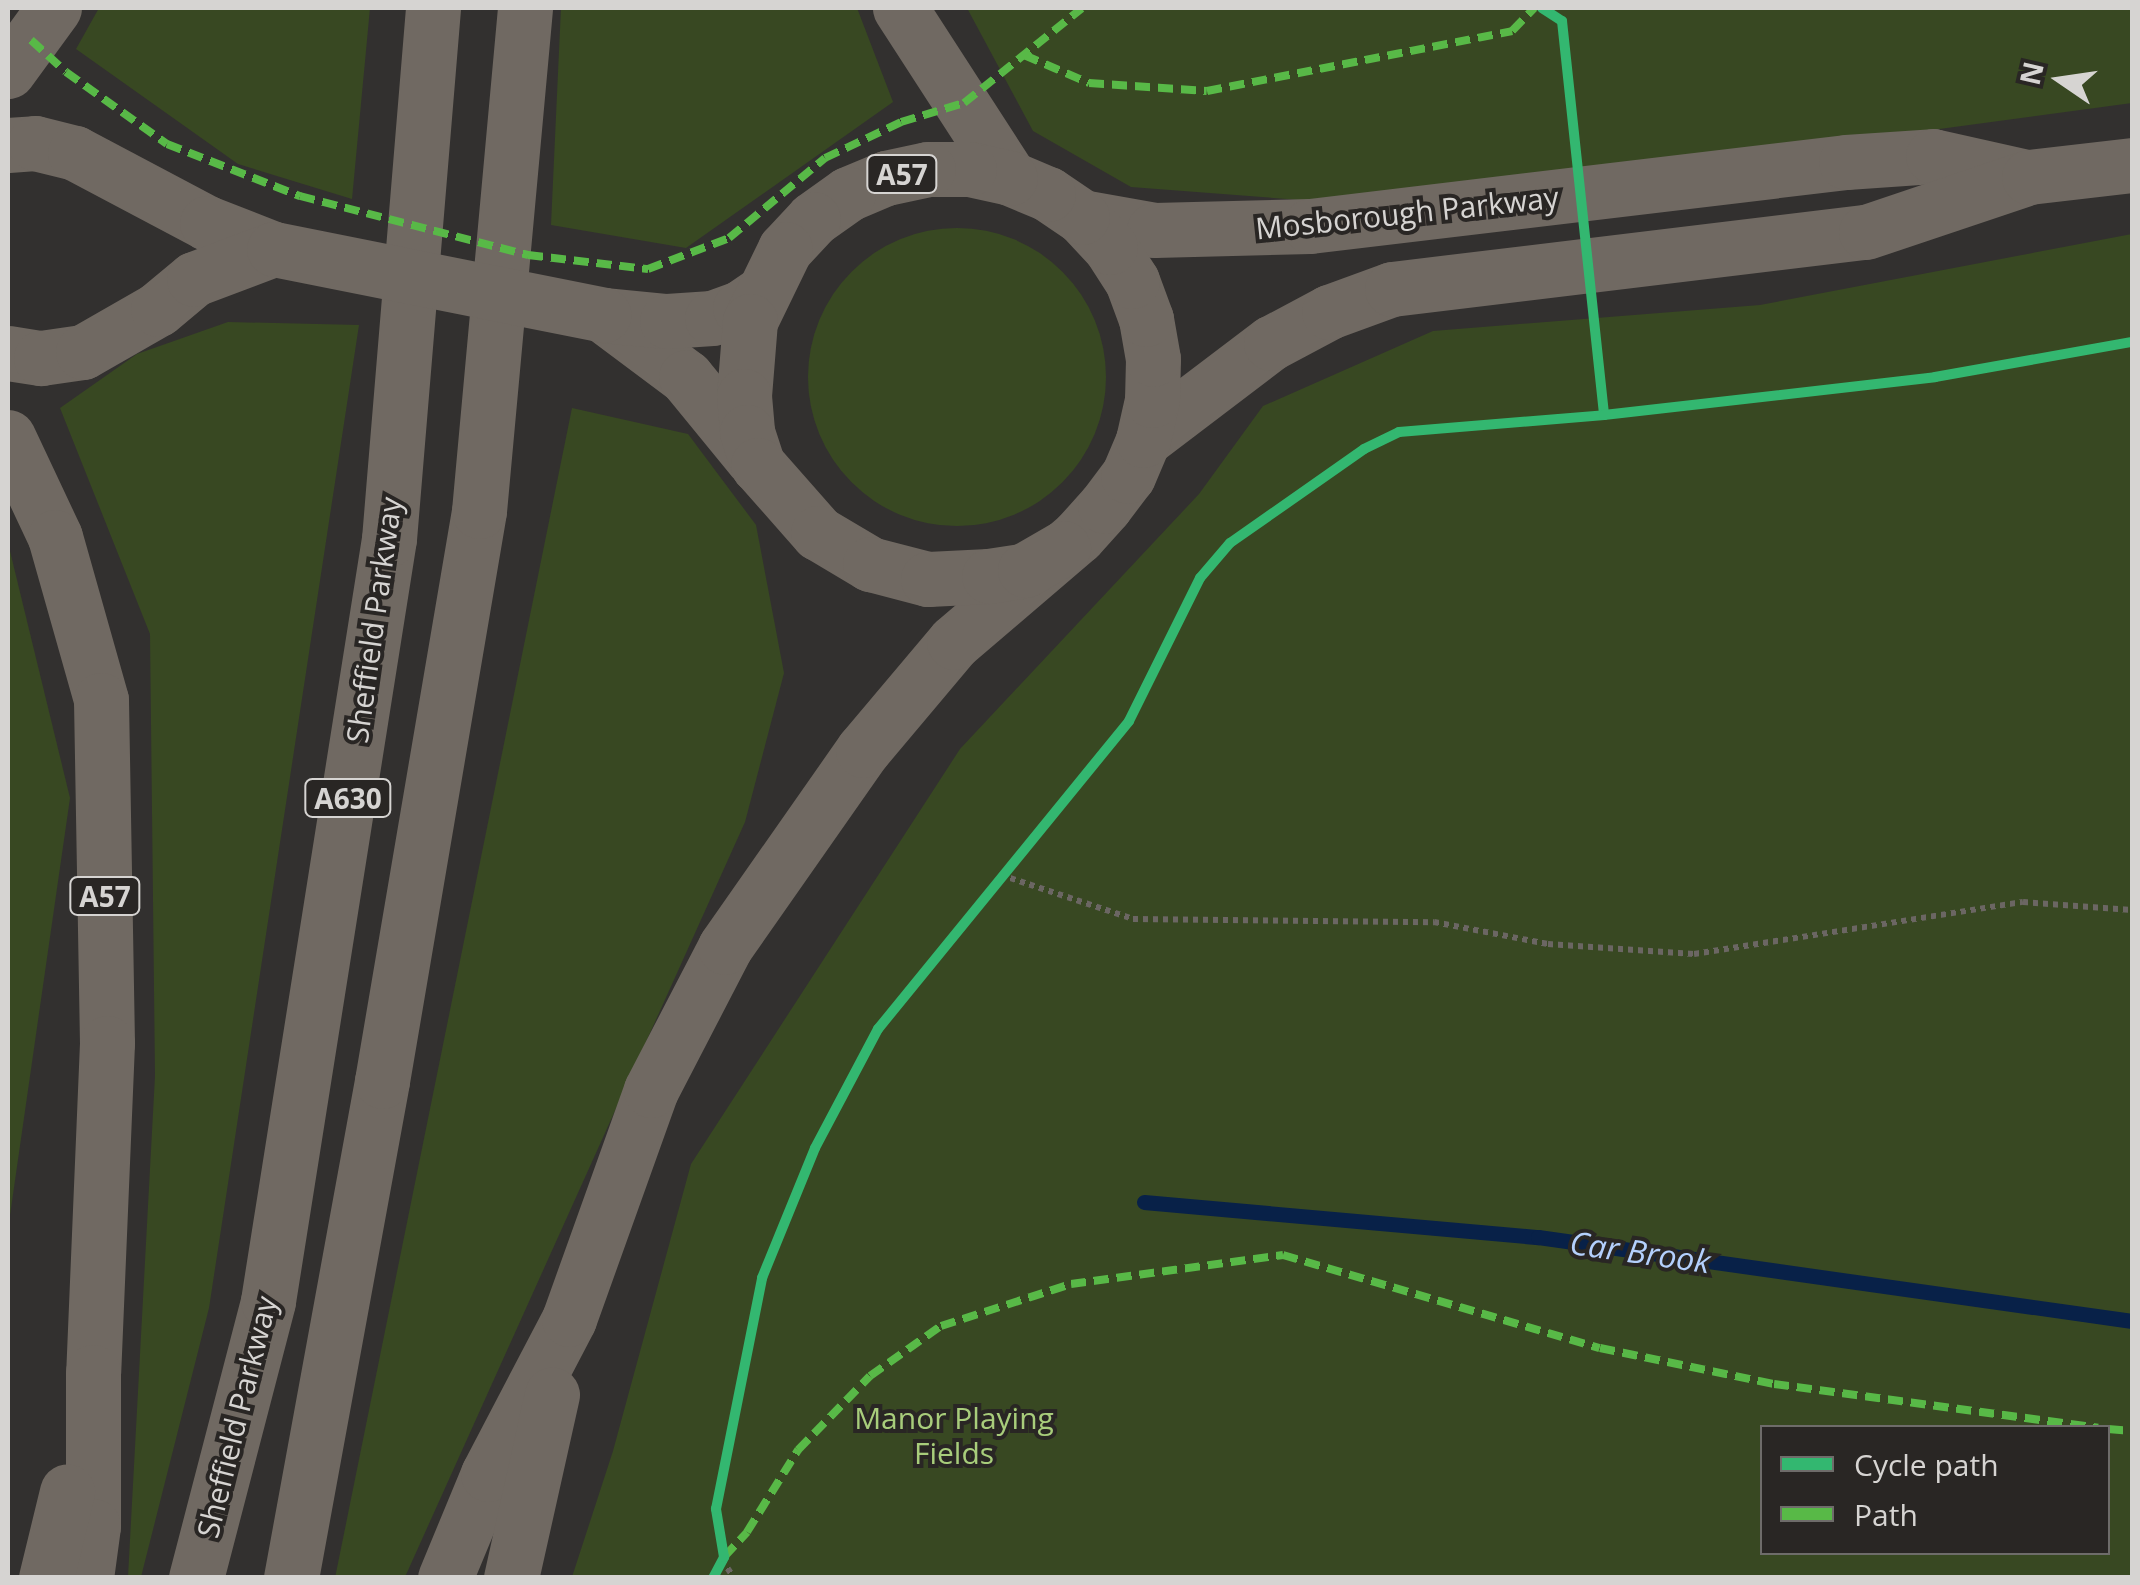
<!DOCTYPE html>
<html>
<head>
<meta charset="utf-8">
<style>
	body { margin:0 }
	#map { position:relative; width:2140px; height:1585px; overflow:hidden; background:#32302f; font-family:"Open Sans",sans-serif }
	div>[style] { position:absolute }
	.green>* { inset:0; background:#384822 }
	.round { border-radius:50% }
	.stream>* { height:15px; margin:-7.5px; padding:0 7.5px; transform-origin:7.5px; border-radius:7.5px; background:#082148 }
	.path>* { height:6px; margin-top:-3px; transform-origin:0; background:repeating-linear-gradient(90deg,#6b6663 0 5px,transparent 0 10px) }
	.trunk>* { height:55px; margin:-27.5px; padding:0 27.5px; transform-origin:27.5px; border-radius:27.5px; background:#706962 }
	.trunk-bridge>* { height:55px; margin:-27.5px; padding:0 27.5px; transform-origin:27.5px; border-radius:27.5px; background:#706962 }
	.quiet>* { height:8px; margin-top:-4px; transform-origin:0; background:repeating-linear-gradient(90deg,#58b947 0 15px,transparent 0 23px) }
	.cycleway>* { height:10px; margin:-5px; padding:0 5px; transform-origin:5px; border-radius:5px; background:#33b770 }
	span { translate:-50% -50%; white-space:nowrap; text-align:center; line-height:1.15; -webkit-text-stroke:8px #292624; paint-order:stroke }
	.shield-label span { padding:2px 8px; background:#292624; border:2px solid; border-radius:8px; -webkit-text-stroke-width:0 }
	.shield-label { font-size:28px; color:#d6d4d2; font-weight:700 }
	.street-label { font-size:30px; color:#d6d4d2 }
	.park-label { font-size:30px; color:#a8cd7b }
	.water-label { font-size:32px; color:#b4d0fc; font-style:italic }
	.frame { position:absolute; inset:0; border:10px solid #d6d4d2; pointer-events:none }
	.legend { position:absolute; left:1760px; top:1425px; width:350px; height:130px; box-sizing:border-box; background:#292624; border:2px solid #6e6c6a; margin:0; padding:12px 18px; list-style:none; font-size:30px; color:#d6d4d2 }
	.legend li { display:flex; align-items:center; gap:20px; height:50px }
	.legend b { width:50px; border:2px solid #6e6c6a }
	.north { position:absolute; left:2010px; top:30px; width:100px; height:100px; -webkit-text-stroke:8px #292624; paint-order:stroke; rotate:283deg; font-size:28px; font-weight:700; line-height:40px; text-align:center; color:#d6d4d2 }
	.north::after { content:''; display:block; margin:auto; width:35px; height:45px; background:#d6d4d2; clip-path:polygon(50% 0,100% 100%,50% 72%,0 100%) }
</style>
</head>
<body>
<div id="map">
	<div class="green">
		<i style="clip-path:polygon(99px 8px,370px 8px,352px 199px,238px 164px,76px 49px)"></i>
		<i style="clip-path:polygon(561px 8px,857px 8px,893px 102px,686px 248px,551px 225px)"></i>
		<i style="clip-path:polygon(967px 8px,2132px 8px,2132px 103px,1665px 166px,1327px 202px,1131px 187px,1033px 131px)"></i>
		<i class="round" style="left:808px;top:228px;width:298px;height:298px"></i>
		<i style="clip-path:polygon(evenodd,2132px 234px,2132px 1577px,572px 1577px,613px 1451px,691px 1164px,960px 749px,1199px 494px,1263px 406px,1433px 331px,1760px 305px,2132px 234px,1762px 1428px,2108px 1428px,2108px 1552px,1762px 1552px,1762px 1428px)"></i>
		<i style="clip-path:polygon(228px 322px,359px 325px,209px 1308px,141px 1577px,128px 1577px,155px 1076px,150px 634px,60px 408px,137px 354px)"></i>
		<i style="clip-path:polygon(572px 408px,688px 434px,756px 525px,784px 673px,745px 822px,405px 1577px,335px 1578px)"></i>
		<i style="clip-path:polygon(8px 543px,70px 798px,8px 1229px)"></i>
	</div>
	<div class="stream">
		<i style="left:1144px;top:1202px;width:396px;rotate:5.1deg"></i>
		<i style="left:1538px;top:1237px;width:600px;rotate:8.05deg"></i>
	</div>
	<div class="path">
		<i style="left:1001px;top:875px;width:139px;rotate:18.4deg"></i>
		<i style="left:1133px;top:919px;width:301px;rotate:0.6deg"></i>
		<i style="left:1434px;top:922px;width:116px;rotate:10.9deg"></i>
		<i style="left:1548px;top:944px;width:146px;rotate:3.9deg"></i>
		<i style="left:1694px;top:954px;width:333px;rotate:-9deg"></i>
		<i style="left:2023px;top:902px;width:109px;rotate:4.2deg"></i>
		<i style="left:722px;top:1560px;width:22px;rotate:56deg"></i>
	</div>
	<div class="trunk">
		<i style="left:900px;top:8px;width:202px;rotate:57.1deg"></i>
		<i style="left:8px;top:71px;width:78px;rotate:-53.9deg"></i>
		<i style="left:8px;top:145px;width:27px;rotate:-4deg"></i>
		<i style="left:35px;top:143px;width:41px;rotate:14deg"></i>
		<i style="left:75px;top:153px;width:149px;rotate:27.9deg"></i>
		<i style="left:207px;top:223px;width:72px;rotate:21.2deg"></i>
		<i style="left:1082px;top:217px;width:73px;rotate:10.2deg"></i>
		<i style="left:1154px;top:230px;width:156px;rotate:-1.5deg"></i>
		<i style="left:1310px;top:226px;width:540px;rotate:-6.81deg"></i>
		<i style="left:1846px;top:162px;width:87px;rotate:-3.9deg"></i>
		<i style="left:1933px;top:156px;width:95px;rotate:12.7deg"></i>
		<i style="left:603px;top:315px;width:104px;rotate:36.8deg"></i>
		<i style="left:686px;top:377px;width:106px;rotate:50.7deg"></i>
		<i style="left:603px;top:315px;width:64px;rotate:5.4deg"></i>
		<i style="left:667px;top:321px;width:45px;rotate:-3.8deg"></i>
		<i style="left:712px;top:318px;width:30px;rotate:-20deg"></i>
		<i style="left:740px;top:308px;width:27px;rotate:-34deg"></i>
		<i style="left:8px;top:353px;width:33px;rotate:9deg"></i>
		<i style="left:41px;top:358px;width:42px;rotate:-8.1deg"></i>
		<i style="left:83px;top:352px;width:86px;rotate:-29.8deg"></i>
		<i style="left:158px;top:309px;width:47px;rotate:-39.8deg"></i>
		<i style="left:194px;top:279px;width:85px;rotate:-20.6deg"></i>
		<i style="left:8px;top:437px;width:110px;rotate:64.8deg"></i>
		<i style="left:55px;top:537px;width:169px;rotate:74.2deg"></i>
		<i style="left:101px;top:700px;width:343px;rotate:89deg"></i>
		<i style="left:107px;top:1043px;width:329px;rotate:92.4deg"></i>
		<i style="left:93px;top:1372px;width:154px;rotate:90deg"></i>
		<i style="left:93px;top:1526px;width:52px;rotate:97.7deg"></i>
		<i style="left:1143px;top:440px;width:161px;rotate:-37.2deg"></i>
		<i style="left:1271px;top:343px;width:66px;rotate:-28.1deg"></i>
		<i style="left:1329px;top:312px;width:67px;rotate:-20.1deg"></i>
		<i style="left:1392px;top:289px;width:477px;rotate:-6.9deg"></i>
		<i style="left:1866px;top:232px;width:172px;rotate:-18.6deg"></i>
		<i style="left:2029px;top:177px;width:104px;rotate:-6.6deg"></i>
		<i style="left:46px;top:1578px;width:89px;rotate:-76.3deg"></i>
		<i style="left:196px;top:1578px;width:286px;rotate:-75.4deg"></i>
		<i style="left:268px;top:1301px;width:772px;rotate:-80.98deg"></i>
		<i style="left:389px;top:539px;width:533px;rotate:-85.26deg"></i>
		<i style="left:291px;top:1578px;width:505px;rotate:-79.62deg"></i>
		<i style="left:382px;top:1081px;width:578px;rotate:-80.34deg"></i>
		<i style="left:479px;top:511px;width:505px;rotate:-84.77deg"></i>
		<i style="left:445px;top:1578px;width:113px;rotate:-67.5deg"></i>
		<i style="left:488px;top:1474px;width:175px;rotate:-62.4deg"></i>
		<i style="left:569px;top:1319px;width:243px;rotate:-70.3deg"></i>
		<i style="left:651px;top:1090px;width:161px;rotate:-62.6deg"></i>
		<i style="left:725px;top:947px;width:241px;rotate:-55deg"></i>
		<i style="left:863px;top:750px;width:141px;rotate:-49.9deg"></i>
		<i style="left:954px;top:642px;width:163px;rotate:-40.5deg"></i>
		<i style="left:1078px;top:536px;width:40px;rotate:-48deg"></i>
		<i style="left:1105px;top:506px;width:38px;rotate:-53deg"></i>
		<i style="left:1128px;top:476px;width:39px;rotate:-67deg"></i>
		<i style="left:1143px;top:440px;width:41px;rotate:-77.3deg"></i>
		<i style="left:1152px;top:400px;width:41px;rotate:-88.6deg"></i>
		<i style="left:1153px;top:359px;width:41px;rotate:-99.9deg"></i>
		<i style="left:1146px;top:319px;width:40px;rotate:-110.2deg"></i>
		<i style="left:1132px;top:281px;width:40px;rotate:-122.9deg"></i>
		<i style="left:1110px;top:247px;width:41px;rotate:-133deg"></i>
		<i style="left:1082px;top:217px;width:41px;rotate:-145.9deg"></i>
		<i style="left:1048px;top:194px;width:41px;rotate:-157.2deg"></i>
		<i style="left:1010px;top:178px;width:42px;rotate:-167.6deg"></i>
		<i style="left:969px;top:169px;width:41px;rotate:180deg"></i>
		<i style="left:928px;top:169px;width:43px;rotate:167.9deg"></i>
		<i style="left:886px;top:178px;width:41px;rotate:157.2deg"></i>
		<i style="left:848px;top:194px;width:43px;rotate:144.5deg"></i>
		<i style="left:813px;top:219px;width:41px;rotate:133deg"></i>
		<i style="left:785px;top:249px;width:80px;rotate:115.9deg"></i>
		<i style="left:750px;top:321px;width:75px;rotate:94.6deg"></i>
		<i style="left:744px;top:396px;width:36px;rotate:85deg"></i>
		<i style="left:747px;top:432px;width:35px;rotate:72deg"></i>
		<i style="left:758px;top:465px;width:91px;rotate:48.6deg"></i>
		<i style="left:818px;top:533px;width:61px;rotate:30.8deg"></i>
		<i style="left:870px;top:564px;width:60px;rotate:14.5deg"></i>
		<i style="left:928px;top:579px;width:61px;rotate:-2.8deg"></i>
		<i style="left:989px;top:576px;width:36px;rotate:-9deg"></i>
		<i style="left:1025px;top:570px;width:44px;rotate:-30.1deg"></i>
		<i style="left:511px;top:1578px;width:188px;rotate:-77.4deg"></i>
	</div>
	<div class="trunk-bridge">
		<i style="left:274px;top:249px;width:336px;rotate:11.3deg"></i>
	</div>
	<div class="quiet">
		<i style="left:31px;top:40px;width:47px;rotate:42.4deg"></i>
		<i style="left:66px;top:72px;width:124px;rotate:35.5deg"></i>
		<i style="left:167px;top:144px;width:143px;rotate:21.4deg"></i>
		<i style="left:300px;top:196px;width:236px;rotate:14.5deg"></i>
		<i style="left:528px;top:255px;width:121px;rotate:6.7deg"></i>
		<i style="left:648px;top:269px;width:87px;rotate:-20.9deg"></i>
		<i style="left:729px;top:238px;width:125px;rotate:-39.8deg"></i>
		<i style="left:825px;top:158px;width:84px;rotate:-25.3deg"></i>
		<i style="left:901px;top:122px;width:66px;rotate:-16.8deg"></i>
		<i style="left:964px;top:103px;width:151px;rotate:-38.8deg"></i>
		<i style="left:1024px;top:55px;width:71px;rotate:23.3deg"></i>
		<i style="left:1089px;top:83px;width:118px;rotate:3.9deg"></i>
		<i style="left:1207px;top:91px;width:311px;rotate:-11.1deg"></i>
		<i style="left:1512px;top:31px;width:32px;rotate:-46deg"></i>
		<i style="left:2108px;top:1429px;width:24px;rotate:5deg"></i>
		<i style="left:724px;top:1557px;width:34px;rotate:-47deg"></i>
		<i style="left:747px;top:1532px;width:97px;rotate:-58.1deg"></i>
		<i style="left:798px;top:1450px;width:103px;rotate:-45.8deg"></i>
		<i style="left:870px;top:1376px;width:87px;rotate:-35.2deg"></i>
		<i style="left:941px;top:1326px;width:137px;rotate:-17.9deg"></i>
		<i style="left:1071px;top:1284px;width:214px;rotate:-7.8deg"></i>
		<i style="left:1283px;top:1255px;width:330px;rotate:16.4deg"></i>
		<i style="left:1600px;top:1348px;width:178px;rotate:11.7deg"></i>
		<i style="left:1774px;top:1384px;width:327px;rotate:7.7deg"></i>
	</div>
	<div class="cycleway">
		<i style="left:1542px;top:8px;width:24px;rotate:33deg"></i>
		<i style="left:1562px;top:21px;width:396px;rotate:83.9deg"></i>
		<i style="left:713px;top:1578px;width:24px;rotate:-62deg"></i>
		<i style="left:724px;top:1557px;width:49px;rotate:-99.5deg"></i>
		<i style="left:716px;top:1509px;width:236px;rotate:-78.7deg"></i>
		<i style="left:762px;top:1278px;width:140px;rotate:-67.8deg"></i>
		<i style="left:815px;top:1148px;width:135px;rotate:-62.1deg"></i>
		<i style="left:878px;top:1029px;width:397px;rotate:-50.8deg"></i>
		<i style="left:1129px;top:721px;width:160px;rotate:-63.6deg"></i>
		<i style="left:1200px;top:578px;width:46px;rotate:-49.4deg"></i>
		<i style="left:1230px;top:543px;width:164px;rotate:-35deg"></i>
		<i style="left:1364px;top:449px;width:39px;rotate:-26deg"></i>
		<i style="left:1399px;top:432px;width:206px;rotate:-4.7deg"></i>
		<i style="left:1604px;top:415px;width:333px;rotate:-6.5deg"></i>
		<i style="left:1935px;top:377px;width:200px;rotate:-10.1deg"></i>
	</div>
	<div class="shield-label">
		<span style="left:902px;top:174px">A57</span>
		<span style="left:348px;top:798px">A630</span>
		<span style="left:105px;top:896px">A57</span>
	</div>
	<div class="street-label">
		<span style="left:1407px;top:213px;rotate:-6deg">Mosborough Parkway</span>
		<span style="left:374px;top:620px;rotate:-82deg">Sheffield Parkway</span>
		<span style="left:237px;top:1417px;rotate:-76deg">Sheffield Parkway</span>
	</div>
	<div class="park-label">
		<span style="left:954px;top:1435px">Manor Playing<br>Fields</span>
	</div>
	<div class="water-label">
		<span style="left:1640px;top:1252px;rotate:8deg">Car Brook</span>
	</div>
	<div class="frame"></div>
	<ul class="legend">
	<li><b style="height:12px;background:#33b770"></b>Cycle path</li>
	<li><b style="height:12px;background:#58b947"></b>Path</li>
	</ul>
	<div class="north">N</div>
</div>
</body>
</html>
